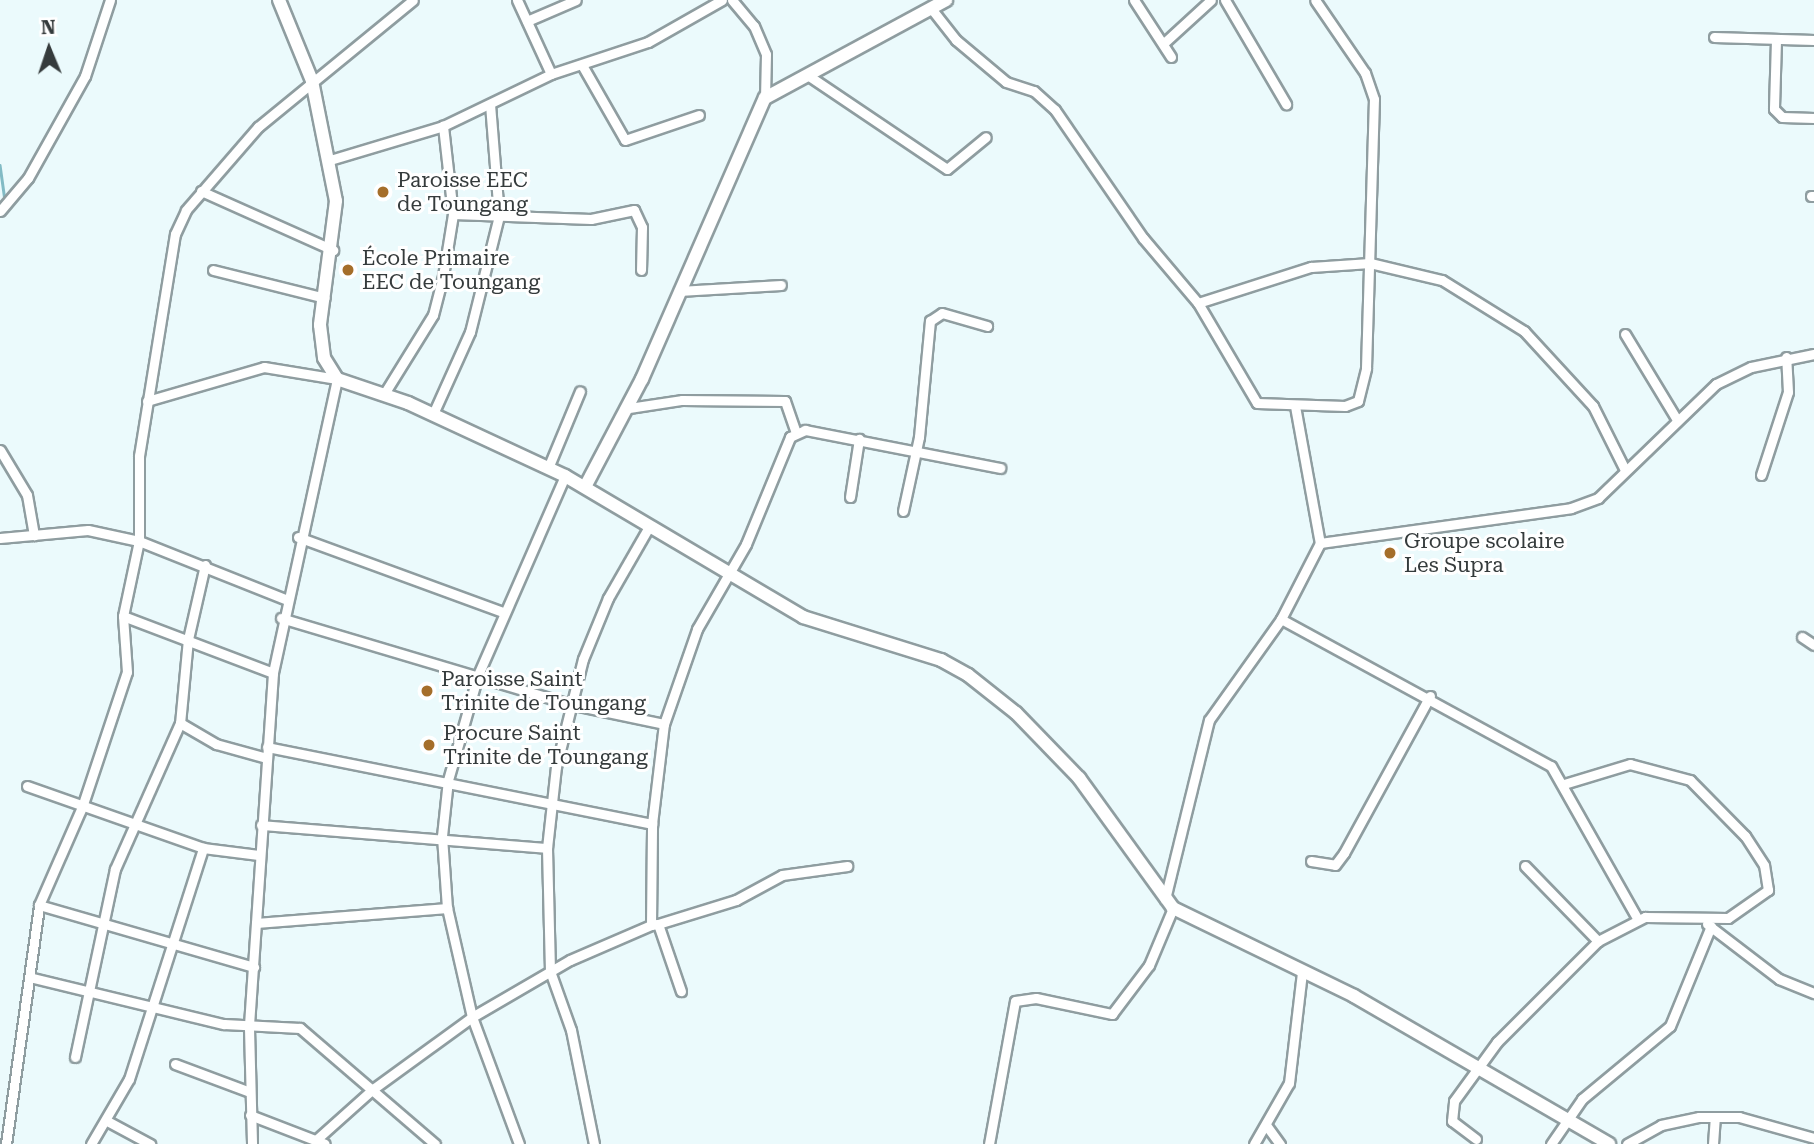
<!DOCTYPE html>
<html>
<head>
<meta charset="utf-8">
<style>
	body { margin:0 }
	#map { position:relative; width:1814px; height:1144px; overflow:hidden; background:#ebfafc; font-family:"Roboto Serif",serif }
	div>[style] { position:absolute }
	.stream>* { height:2.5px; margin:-1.25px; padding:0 1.25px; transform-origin:1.25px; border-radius:1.25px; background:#82bbc5 }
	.roads { filter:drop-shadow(2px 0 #8f9da0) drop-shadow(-2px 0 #8f9da0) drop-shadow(0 2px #8f9da0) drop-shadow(0 -2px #8f9da0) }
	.street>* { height:9px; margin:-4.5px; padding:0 4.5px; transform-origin:4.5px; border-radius:4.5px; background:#fff }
	.secondary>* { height:12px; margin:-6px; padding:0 6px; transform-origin:6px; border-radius:6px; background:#fff }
	.dots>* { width:19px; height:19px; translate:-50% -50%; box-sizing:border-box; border:4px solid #fff; border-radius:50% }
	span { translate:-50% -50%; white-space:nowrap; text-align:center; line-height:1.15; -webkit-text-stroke:6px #fff; paint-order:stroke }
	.poi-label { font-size:21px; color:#353b3c }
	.left { translate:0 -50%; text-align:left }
	.north { position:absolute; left:14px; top:14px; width:70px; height:70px; -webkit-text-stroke:5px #fff; paint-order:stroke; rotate:358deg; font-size:19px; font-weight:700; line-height:28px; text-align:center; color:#353b3c }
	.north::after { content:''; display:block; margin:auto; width:24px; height:32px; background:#353b3c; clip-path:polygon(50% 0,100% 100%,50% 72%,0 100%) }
</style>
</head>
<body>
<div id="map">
	<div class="stream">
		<i style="left:0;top:165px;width:34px;rotate:82deg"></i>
	</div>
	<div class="roads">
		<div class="street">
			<i style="left:517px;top:0;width:81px;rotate:65.3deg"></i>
			<i style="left:732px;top:0;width:34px;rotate:50deg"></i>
			<i style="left:754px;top:26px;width:30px;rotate:67deg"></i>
			<i style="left:766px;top:54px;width:44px;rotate:91.3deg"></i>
			<i style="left:1134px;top:0;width:68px;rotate:57deg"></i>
			<i style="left:1225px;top:0;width:121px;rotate:59.6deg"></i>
			<i style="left:930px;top:7px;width:42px;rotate:51.8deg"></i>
			<i style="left:956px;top:40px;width:65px;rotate:40deg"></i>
			<i style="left:1006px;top:82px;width:29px;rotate:18deg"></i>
			<i style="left:1034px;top:91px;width:28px;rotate:42deg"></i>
			<i style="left:1055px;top:110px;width:155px;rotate:55.5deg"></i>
			<i style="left:1143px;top:238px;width:85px;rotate:49.8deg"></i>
			<i style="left:1198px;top:303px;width:116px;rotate:59.5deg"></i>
			<i style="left:1257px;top:403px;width:88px;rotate:2deg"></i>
			<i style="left:1345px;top:406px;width:14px;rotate:-21deg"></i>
			<i style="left:1358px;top:401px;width:34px;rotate:-76deg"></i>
			<i style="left:1366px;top:368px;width:269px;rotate:-88.3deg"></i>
			<i style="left:1374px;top:99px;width:28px;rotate:-109deg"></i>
			<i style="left:1365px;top:73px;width:88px;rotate:-124.4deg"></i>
			<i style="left:527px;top:21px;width:53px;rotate:-23.2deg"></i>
			<i style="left:1714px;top:37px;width:100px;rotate:1.7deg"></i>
			<i style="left:1776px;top:40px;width:69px;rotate:91.7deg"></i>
			<i style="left:1774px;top:109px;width:11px;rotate:45deg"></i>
			<i style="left:1782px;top:117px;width:32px;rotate:2deg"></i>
			<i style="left:1165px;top:42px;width:62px;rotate:-42.4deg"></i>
			<i style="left:582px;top:65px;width:86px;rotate:60.2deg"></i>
			<i style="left:625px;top:140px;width:78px;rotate:-18.7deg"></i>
			<i style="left:806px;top:74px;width:170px;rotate:34deg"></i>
			<i style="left:947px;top:169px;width:50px;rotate:-39.4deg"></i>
			<i style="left:330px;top:160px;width:118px;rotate:-16.7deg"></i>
			<i style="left:443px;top:126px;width:120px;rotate:-25.7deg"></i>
			<i style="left:551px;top:74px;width:102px;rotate:-18.3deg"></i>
			<i style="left:648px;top:42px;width:85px;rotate:-29.6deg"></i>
			<i style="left:201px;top:191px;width:145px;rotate:24.1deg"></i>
			<i style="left:1811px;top:196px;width:3px"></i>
			<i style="left:0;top:211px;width:43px;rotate:-49.7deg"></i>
			<i style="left:28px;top:178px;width:117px;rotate:-60.8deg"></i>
			<i style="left:85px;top:76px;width:80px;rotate:-71.8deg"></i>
			<i style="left:453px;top:214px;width:138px;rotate:2.1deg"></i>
			<i style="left:591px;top:219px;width:44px;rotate:-11.8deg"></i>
			<i style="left:634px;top:210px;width:19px;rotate:65deg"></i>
			<i style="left:642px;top:227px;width:43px;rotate:91.3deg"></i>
			<i style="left:213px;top:270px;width:115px;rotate:14deg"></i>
			<i style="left:679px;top:291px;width:102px;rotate:-3.4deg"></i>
			<i style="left:1198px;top:303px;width:119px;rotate:-17.7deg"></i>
			<i style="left:1311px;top:267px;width:59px;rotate:-3.9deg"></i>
			<i style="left:1370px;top:263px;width:74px;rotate:13.3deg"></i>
			<i style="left:1442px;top:280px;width:97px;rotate:31.9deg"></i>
			<i style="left:1524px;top:331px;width:102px;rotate:47.4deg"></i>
			<i style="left:1593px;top:406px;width:72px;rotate:63.4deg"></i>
			<i style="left:1625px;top:334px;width:100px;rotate:58.8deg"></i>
			<i style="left:384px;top:394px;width:93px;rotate:-58.2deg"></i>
			<i style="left:433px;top:315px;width:40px;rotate:-75.6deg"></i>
			<i style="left:443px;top:276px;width:63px;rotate:-80.8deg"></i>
			<i style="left:453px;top:214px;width:89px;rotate:-96.5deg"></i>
			<i style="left:147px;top:401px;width:122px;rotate:-16.2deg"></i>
			<i style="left:264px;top:367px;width:74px;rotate:9.3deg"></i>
			<i style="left:337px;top:379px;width:301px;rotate:102.3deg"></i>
			<i style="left:273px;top:673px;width:356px;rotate:93.9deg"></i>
			<i style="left:249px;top:1028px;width:116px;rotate:88.5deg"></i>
			<i style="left:1295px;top:406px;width:139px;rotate:79.7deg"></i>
			<i style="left:629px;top:408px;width:54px;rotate:-8.6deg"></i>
			<i style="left:682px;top:400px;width:103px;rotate:0.6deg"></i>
			<i style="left:785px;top:401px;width:31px;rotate:71deg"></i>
			<i style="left:433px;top:414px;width:90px;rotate:-65.7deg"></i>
			<i style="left:470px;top:332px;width:120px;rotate:-76deg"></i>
			<i style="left:499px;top:216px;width:111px;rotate:-94.6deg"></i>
			<i style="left:0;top:450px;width:52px;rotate:59deg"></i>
			<i style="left:27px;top:495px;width:41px;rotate:80.1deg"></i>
			<i style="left:548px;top:468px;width:83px;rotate:-67.4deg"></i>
			<i style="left:1761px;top:475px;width:87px;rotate:-72deg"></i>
			<i style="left:1788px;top:392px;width:35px;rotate:-93deg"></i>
			<i style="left:850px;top:497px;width:59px;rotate:-81.2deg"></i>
			<i style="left:903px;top:511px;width:76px;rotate:-77.8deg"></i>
			<i style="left:919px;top:437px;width:117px;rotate:-84.6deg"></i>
			<i style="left:930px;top:321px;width:14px;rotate:-34deg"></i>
			<i style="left:942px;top:313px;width:47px;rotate:16.1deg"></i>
			<i style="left:298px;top:537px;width:218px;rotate:20.1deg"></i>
			<i style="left:0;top:538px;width:88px;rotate:-5.2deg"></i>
			<i style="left:88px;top:530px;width:52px;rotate:12.2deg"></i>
			<i style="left:139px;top:541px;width:157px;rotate:21.7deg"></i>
			<i style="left:205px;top:565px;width:76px;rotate:102.9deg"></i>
			<i style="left:188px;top:639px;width:84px;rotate:95.4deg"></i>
			<i style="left:180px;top:723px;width:42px;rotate:30.3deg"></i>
			<i style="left:216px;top:744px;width:53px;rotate:15.4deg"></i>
			<i style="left:123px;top:616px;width:160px;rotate:20.8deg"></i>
			<i style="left:281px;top:618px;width:301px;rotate:16.6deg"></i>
			<i style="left:569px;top:704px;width:97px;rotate:11.9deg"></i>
			<i style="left:1281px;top:619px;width:307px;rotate:28.6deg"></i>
			<i style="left:1551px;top:766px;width:175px;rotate:60.5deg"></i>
			<i style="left:1802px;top:637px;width:14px;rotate:34deg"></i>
			<i style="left:267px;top:747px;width:393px;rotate:11.3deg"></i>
			<i style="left:27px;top:786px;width:187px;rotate:19.4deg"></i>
			<i style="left:203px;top:848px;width:56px;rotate:7.1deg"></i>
			<i style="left:261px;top:825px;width:287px;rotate:4.6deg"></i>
			<i style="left:1311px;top:861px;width:24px;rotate:9deg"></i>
			<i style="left:1335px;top:865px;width:15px;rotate:-53deg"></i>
			<i style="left:1344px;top:853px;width:179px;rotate:-61.3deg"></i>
			<i style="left:1525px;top:866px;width:105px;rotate:45.8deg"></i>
			<i style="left:1165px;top:899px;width:184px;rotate:-76.2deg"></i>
			<i style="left:1209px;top:720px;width:124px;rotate:-54.5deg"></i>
			<i style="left:1281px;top:619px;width:85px;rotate:-62.8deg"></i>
			<i style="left:1320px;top:543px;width:253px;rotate:-7.9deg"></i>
			<i style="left:1571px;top:508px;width:29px;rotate:-20deg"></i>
			<i style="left:1598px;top:498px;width:164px;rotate:-44deg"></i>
			<i style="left:1716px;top:384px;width:39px;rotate:-26deg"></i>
			<i style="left:1751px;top:367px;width:64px;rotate:-11.7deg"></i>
			<i style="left:39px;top:905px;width:224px;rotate:16.1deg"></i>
			<i style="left:256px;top:923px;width:192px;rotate:-4.5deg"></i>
			<i style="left:658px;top:924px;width:82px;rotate:-17.1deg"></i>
			<i style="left:736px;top:900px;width:52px;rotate:-28.5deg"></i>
			<i style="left:782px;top:875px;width:66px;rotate:-7.9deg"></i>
			<i style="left:1707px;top:924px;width:91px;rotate:37.4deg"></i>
			<i style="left:1779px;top:979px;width:38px;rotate:22deg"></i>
			<i style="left:651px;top:925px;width:101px;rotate:-89.4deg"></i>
			<i style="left:652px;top:824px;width:101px;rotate:-83.2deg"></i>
			<i style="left:664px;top:724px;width:101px;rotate:-70.8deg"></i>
			<i style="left:697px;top:629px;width:98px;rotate:-60deg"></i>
			<i style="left:746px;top:544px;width:116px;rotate:-67.6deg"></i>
			<i style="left:790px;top:437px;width:17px;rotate:-25deg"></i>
			<i style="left:805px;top:430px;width:199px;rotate:11deg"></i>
			<i style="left:29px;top:977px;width:201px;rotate:13.6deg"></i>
			<i style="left:224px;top:1024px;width:76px;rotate:3deg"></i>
			<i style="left:300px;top:1028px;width:178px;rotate:40.7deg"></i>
			<i style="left:75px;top:1057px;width:192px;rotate:-78deg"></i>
			<i style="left:115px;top:869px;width:160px;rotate:-66deg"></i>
			<i style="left:175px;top:1064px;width:80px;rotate:20.5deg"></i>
			<i style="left:250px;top:1115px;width:80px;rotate:21.1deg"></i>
			<i style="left:109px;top:1122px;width:47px;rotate:28.2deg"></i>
			<i style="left:1266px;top:1125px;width:24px;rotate:54deg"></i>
			<i style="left:317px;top:1139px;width:75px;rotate:-41.8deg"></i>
			<i style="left:373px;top:1089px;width:122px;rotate:-36deg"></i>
			<i style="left:472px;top:1017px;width:113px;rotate:-30.2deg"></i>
			<i style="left:570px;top:960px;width:88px;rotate:-23.4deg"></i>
			<i style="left:651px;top:925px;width:7px;rotate:-8deg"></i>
			<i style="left:658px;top:924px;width:71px;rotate:71.1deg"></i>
			<i style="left:1476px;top:1139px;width:30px;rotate:-143deg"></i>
			<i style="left:1452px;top:1121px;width:20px;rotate:-84deg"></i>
			<i style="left:1454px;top:1101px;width:73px;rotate:-53.9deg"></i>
			<i style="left:1497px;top:1042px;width:143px;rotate:-45deg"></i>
			<i style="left:1598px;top:941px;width:53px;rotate:-27.1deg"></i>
			<i style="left:1645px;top:917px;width:83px;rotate:0.7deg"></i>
			<i style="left:1728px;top:918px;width:49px;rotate:-35deg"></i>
			<i style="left:1768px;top:890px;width:25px;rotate:-99deg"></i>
			<i style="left:1764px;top:865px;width:35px;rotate:-123deg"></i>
			<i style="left:1745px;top:836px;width:78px;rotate:-134.5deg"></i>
			<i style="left:1690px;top:780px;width:62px;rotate:-165.1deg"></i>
			<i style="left:1630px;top:764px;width:69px;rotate:163.1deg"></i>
			<i style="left:6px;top:1144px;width:241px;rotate:-82.1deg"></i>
			<i style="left:39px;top:905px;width:107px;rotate:-66.3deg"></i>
			<i style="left:82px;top:807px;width:142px;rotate:-71.6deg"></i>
			<i style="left:127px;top:672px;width:56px;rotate:-94.1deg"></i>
			<i style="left:123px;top:616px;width:77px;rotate:-78deg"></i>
			<i style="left:139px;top:541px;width:85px;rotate:-90deg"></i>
			<i style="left:139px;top:456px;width:225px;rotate:-80.8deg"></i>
			<i style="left:175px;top:234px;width:26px;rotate:-65deg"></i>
			<i style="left:186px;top:210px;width:110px;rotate:-49.1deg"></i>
			<i style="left:258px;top:127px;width:200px;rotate:-39.3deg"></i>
			<i style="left:91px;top:1144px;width:75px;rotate:-59.7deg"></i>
			<i style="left:129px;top:1079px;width:243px;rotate:-72.2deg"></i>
			<i style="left:519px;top:1144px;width:135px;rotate:-110.3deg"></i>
			<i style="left:472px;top:1017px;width:112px;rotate:-102.9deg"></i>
			<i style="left:447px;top:908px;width:72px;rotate:-94deg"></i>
			<i style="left:442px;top:836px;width:56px;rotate:-83.9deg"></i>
			<i style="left:448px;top:780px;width:109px;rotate:-74.1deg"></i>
			<i style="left:478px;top:675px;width:217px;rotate:-66.4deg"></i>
			<i style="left:594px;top:1144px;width:116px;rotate:-101.4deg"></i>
			<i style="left:571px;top:1030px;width:63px;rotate:-109.6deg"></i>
			<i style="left:550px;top:971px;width:123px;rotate:-91.4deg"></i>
			<i style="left:547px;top:848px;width:81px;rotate:-83.7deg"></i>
			<i style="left:556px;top:767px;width:111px;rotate:-76deg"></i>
			<i style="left:583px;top:659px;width:66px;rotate:-67.7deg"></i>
			<i style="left:608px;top:598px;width:84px;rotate:-60.1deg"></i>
			<i style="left:989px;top:1144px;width:145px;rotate:-79.7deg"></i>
			<i style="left:1015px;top:1001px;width:21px;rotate:-8deg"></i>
			<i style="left:1036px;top:998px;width:78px;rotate:11.9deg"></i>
			<i style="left:1112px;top:1014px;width:61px;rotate:-52.9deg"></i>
			<i style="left:1149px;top:965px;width:62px;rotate:-67.2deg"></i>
			<i style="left:1254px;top:1144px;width:70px;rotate:-60.2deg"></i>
			<i style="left:1289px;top:1083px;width:112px;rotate:-83.3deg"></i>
			<i style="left:1551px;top:1144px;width:55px;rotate:-55.4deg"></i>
			<i style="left:1582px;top:1099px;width:114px;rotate:-39.7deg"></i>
			<i style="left:1670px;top:1026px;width:108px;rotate:-67.7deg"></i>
			<i style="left:1627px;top:1144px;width:39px;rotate:-29deg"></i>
			<i style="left:1661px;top:1125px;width:39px;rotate:-12deg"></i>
			<i style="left:1699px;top:1117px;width:40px"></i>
			<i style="left:1739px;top:1117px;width:78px;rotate:15.6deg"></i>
			<i style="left:1713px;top:1144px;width:27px;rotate:-86deg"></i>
		</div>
		<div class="secondary">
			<i style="left:279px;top:0;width:87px;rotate:67.8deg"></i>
			<i style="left:312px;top:81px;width:122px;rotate:78.7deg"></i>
			<i style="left:336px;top:201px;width:125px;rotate:97.4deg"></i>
			<i style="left:320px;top:325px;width:33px;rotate:83deg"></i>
			<i style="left:324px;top:358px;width:25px;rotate:58deg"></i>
			<i style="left:337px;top:379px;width:75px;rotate:18.7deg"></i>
			<i style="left:408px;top:403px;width:173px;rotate:24.9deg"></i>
			<i style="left:565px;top:476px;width:277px;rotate:30.6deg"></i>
			<i style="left:803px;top:617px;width:145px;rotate:17.3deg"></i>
			<i style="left:941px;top:660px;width:31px;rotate:29deg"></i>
			<i style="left:968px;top:675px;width:61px;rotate:38.4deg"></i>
			<i style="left:1016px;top:713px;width:91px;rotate:45.9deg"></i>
			<i style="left:1079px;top:778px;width:160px;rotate:54.1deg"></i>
			<i style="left:1173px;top:908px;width:201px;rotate:25.9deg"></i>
			<i style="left:1354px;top:996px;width:295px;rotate:30.1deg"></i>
			<i style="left:585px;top:487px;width:122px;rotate:-62.2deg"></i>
			<i style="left:642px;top:379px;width:307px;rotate:-66.4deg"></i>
			<i style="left:765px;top:98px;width:206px;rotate:-28.4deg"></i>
		</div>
	</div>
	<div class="dots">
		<i style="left:383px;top:192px;background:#a56e2a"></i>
		<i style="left:348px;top:270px;background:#a56e2a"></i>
		<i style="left:1390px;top:553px;background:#a56e2a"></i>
		<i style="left:427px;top:691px;background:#a56e2a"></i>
		<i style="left:429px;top:745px;background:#a56e2a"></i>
	</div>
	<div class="poi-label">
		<span class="left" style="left:397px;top:192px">Paroisse EEC<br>de Toungang</span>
		<span class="left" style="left:362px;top:270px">École Primaire<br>EEC de Toungang</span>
		<span class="left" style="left:1404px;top:553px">Groupe scolaire<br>Les Supra</span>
		<span class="left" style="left:441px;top:691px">Paroisse Saint<br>Trinite de Toungang</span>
		<span class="left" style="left:443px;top:745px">Procure Saint<br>Trinite de Toungang</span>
	</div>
	<div class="north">N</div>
</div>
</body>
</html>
